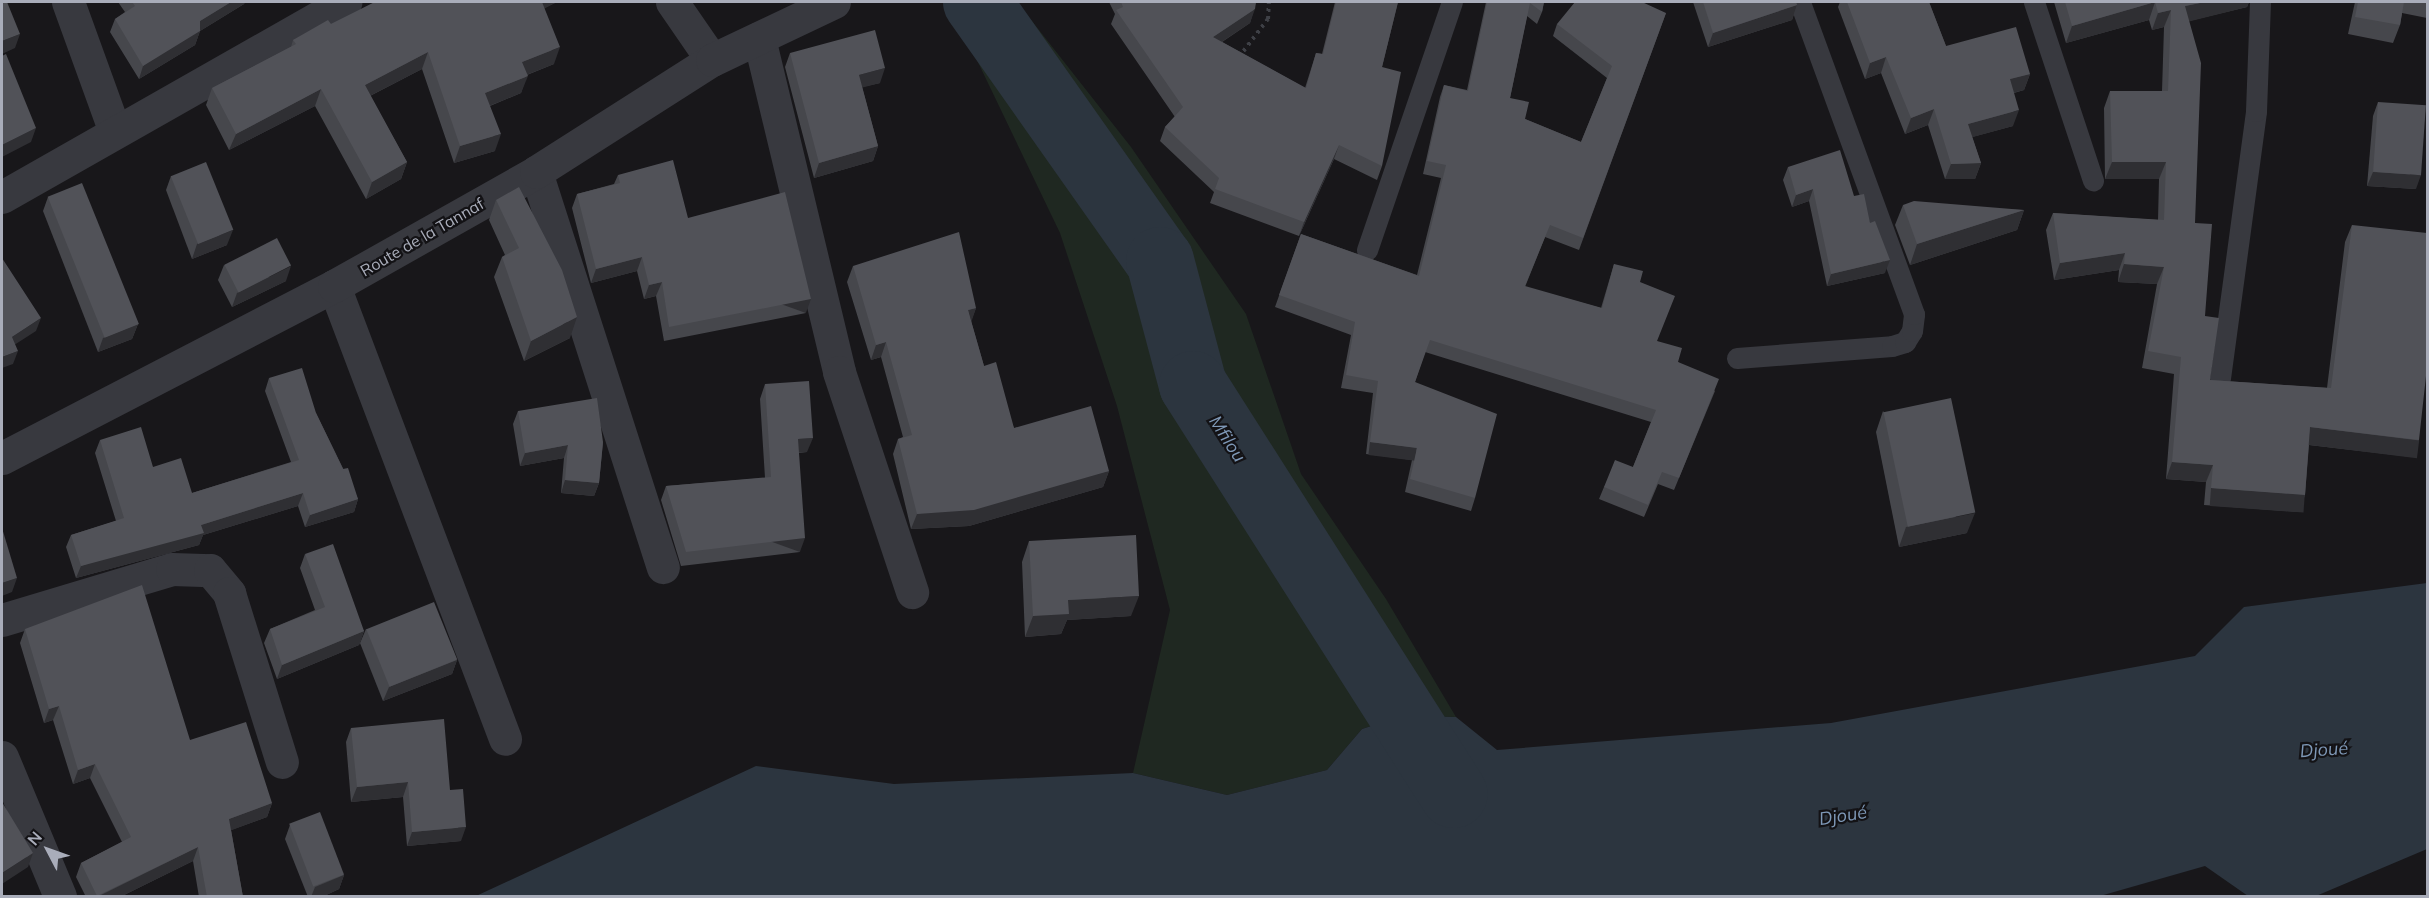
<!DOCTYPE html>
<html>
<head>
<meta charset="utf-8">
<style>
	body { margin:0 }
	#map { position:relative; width:2429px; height:898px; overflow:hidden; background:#18171a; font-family:Mulish,sans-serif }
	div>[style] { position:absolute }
	.green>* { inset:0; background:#1f2821 }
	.water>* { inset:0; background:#2c353f }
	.river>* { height:68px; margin:-34px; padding:0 34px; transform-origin:34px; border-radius:34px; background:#2c353f }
	.path>* { height:4px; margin-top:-2px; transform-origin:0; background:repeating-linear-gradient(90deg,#3e4046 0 3px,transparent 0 7.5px) }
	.lane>* { height:21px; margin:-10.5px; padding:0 10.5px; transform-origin:10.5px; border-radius:10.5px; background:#38393f }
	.street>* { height:33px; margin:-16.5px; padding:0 16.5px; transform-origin:16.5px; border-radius:16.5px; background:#38393f }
	.wall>* { inset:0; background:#46474c }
	.shaded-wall>* { inset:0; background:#2f2f33; transform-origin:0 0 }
	.building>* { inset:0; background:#515258; transform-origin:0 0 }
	span { translate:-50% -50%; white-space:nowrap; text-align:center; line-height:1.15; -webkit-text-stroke:4.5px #131215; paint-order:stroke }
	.street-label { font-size:16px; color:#a9adba }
	.water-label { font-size:18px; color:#7e98b7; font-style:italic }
	.frame { position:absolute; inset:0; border:3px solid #a9adba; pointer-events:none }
	.north { position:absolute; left:18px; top:820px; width:60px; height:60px; -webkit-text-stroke:4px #131215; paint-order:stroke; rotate:311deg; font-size:16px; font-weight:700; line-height:24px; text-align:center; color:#a9adba }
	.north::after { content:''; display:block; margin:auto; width:21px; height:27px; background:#a9adba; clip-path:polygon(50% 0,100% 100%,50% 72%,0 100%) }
</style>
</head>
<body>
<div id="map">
	<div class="green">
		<i style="clip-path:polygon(949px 2px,1017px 2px,1131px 147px,1246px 314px,1301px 474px,1386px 599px,1456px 717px,1403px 716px,1362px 729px,1327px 770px,1227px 795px,1133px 773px,1170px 610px,1117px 406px,1060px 233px)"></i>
	</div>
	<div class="water">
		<i style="clip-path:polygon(2427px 583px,2427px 849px,2316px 896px,2248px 896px,2205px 866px,2100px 896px,476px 896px,756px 766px,894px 784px,1133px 773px,1227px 795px,1327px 770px,1362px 729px,1402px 716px,1456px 717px,1497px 750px,1831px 723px,2195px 656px,2244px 607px)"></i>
	</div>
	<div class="river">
		<i style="left:977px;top:2px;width:317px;rotate:54.8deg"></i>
		<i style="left:1160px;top:261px;width:128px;rotate:75.1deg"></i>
		<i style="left:1193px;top:385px;width:485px;rotate:57.5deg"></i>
	</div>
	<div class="path">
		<i style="left:1239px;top:57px;width:48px;rotate:-52.7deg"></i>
		<i style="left:1268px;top:19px;width:17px;rotate:-87deg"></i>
	</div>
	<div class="lane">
		<i style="left:2034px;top:2px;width:188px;rotate:71.7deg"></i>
		<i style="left:1367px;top:250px;width:262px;rotate:-71.1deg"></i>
		<i style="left:1737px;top:358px;width:155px;rotate:-4.4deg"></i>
		<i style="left:1892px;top:346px;width:14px;rotate:-17deg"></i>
		<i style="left:1905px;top:342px;width:13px;rotate:-58deg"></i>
		<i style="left:1912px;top:331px;width:17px;rotate:-83deg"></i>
		<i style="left:1914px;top:314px;width:332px;rotate:-110.1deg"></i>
		<i style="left:2220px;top:378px;width:269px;rotate:-82.3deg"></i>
		<i style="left:2256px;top:111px;width:109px;rotate:-87.9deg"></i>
	</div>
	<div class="street">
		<i style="left:68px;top:2px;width:135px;rotate:70.1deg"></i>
		<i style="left:672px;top:2px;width:70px;rotate:55.4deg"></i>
		<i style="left:759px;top:38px;width:343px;rotate:76.5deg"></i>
		<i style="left:839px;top:372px;width:232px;rotate:71.6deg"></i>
		<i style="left:536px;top:172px;width:415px;rotate:72.2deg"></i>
		<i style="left:2px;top:197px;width:395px;rotate:-29.6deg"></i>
		<i style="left:334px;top:286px;width:484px;rotate:69.3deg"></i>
		<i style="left:2px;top:458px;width:374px;rotate:-27.4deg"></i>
		<i style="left:334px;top:286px;width:232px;rotate:-29.4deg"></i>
		<i style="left:536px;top:172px;width:209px;rotate:-32.5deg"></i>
		<i style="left:712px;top:60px;width:135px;rotate:-25.4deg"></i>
		<i style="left:2px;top:620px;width:177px;rotate:-16.7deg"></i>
		<i style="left:172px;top:569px;width:38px;rotate:2deg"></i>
		<i style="left:210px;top:570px;width:30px;rotate:50deg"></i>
		<i style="left:229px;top:593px;width:177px;rotate:72.6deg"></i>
		<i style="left:2px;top:757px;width:151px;rotate:67.4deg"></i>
	</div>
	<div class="wall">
		<i style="clip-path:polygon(118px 2px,245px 2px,244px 4px,200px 31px,195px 45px,139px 79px,110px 32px,115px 19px,125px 12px)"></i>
		<i style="clip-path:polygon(375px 2px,557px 2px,544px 8px,554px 64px,527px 75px,521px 93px,490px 106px,495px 151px,454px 163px,422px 69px,370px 96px,407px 162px,401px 179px,366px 199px,315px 106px,229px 150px,206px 105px,212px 88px,291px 47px,293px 40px,331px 24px)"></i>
		<i style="clip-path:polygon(1109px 2px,1256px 2px,1250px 23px,1222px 42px,1305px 88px,1316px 53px,1322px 54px,1335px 2px,1398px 2px,1382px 67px,1382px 166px,1377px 180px,1334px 159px,1299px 236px,1210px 203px,1214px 192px,1160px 141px,1165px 127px,1175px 117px,1111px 24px,1115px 14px)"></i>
		<i style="clip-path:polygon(1486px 2px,1544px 2px,1542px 12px,1537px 24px,1527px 16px,1510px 98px,1525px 119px,1581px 142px,1607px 78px,1553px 36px,1557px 24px,1666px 13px,1579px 250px,1545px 237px,1525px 287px,1601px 308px,1614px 264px,1640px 282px,1657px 341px,1678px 362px,1715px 391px,1674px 490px,1658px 484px,1644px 517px,1599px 499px,1604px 487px,1633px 467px,1651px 422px,1425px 352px,1415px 382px,1475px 498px,1471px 511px,1405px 492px,1412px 460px,1366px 454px,1373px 393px,1341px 388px,1351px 335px,1275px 307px,1301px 234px,1417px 275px,1441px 178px,1423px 174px,1440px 97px,1444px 85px,1467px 90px)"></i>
		<i style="clip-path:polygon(1693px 2px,1796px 2px,1797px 5px,1792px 20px,1708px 47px)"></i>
		<i style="clip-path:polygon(1840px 2px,1929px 2px,1946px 46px,2030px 74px,2024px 90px,2014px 93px,2013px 126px,1972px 137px,1981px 163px,1975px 179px,1945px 179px,1928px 125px,1905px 134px,1881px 73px,1865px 79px,1838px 7px)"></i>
		<i style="clip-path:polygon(2054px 2px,2249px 2px,2247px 7px,2189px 21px,2195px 223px,2205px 316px,2210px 380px,2327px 388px,2345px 242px,2352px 225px,2419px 440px,2412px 457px,2309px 445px,2305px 495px,2299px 512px,2204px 505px,2206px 482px,2166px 479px,2174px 374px,2142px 368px,2157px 284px,2118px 282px,2119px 270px,2054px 280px,2046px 230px,2053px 213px,2158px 220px,2159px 179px,2105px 179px,2104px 108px,2110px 91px,2162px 91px,2164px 27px,2152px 30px,2149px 20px,2066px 43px)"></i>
		<i style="clip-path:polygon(2355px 2px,2427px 2px,2427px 18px,2402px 13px,2400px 25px,2393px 43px,2348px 34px)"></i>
		<i style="clip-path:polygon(790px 53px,880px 83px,862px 87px,878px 146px,873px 161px,814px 178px,785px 67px)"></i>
		<i style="clip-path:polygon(2378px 102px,2416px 189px,2367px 186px,2373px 116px)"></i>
		<i style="clip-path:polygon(1788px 167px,1854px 196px,1870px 223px,1885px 273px,1827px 286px,1809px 201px,1792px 207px,1783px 180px)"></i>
		<i style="clip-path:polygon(618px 175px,688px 218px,806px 313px,664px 341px,656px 296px,644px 299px,637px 271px,591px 283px,572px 208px,577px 194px,614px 184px)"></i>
		<i style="clip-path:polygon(171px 176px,227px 245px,192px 259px,166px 190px)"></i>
		<i style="clip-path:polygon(48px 197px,138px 324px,132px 339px,98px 352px,43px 211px)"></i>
		<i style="clip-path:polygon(496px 200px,570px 338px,524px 361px,494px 277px,502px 257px,505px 255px,489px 220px)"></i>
		<i style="clip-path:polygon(1903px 205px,2024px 210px,2017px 230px,1910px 265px,1895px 225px)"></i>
		<i style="clip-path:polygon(224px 265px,286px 281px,232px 307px,218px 280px)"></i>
		<i style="clip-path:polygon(853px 266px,976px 308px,971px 321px,984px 366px,1014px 428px,1109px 471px,1103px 487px,969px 526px,911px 529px,893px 454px,898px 439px,903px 437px,881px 357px,871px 360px,847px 282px)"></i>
		<i style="clip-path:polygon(269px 378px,316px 413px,358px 499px,354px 512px,305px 527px,298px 506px,203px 535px,199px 545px,76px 578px,66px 547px,71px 535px,116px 521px,95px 453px,100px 440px,153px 467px,192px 493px,291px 462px,265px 391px)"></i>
		<i style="clip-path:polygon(765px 384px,807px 452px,799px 453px,800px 552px,681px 566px,661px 500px,666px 486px,765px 478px,760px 399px)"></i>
		<i style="clip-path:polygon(518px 411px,603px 442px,599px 483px,594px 496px,561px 493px,564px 458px,520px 466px,513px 424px)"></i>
		<i style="clip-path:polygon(1883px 411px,1967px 533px,1899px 547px,1876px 432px)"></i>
		<i style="clip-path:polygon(1029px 541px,1131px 616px,1067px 620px,1061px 634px,1025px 637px,1022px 562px)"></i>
		<i style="clip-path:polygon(305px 554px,364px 631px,359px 645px,277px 679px,264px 643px,270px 629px,315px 610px,300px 568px)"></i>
		<i style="clip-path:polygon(25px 629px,190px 740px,272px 803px,267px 817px,231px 830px,243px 897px,199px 897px,193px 861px,120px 897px,86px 897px,76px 877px,81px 863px,122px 842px,90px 778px,73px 784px,53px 720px,44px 723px,20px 643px)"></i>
		<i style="clip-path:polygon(366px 629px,457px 660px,452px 674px,383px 701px,360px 643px)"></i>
		<i style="clip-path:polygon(351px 728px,450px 790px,461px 841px,407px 846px,403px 797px,351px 802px,346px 742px)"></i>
		<i style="clip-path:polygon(290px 825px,344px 875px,339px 889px,322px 897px,308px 897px,285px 839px)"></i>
	</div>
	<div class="shaded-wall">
		<i style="clip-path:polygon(231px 2px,245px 2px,244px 4px,200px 31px,195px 45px,139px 79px,143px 66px,200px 21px)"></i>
		<i style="clip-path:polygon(538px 2px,557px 2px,534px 14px)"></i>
		<i style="clip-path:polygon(2155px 2px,2149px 20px,2066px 43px,2072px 26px)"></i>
		<i style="clip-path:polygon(2205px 2px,2249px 2px,2247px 7px,2179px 24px,2185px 6px)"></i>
		<i style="clip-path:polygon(1797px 5px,1792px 20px,1708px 47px,1713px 33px)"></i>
		<i style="clip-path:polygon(1255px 9px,1250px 23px,1208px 51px,1213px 37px)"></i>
		<i style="clip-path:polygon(2171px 10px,2164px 27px,2152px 30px,2158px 13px)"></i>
		<i style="clip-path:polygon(20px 34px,15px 48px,2px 54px,2px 41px)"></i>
		<i style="clip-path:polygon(560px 47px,554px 64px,516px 79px,522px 62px)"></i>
		<i style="clip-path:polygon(428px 52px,422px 69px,358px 102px,365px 85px)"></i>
		<i style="clip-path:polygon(1886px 57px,1881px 73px,1865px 79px,1870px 63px)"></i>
		<i style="clip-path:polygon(885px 68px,880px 83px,853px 90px,859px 75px)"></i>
		<i style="clip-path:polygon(2030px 74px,2024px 90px,2005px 95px,2010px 79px)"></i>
		<i style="clip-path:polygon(528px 76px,521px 93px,479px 110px,485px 93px)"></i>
		<i style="clip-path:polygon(321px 89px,315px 106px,229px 150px,236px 134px)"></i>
		<i style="clip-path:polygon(1934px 109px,1928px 125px,1905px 134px,1911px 118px)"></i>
		<i style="clip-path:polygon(2019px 110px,2013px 126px,1962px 140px,1968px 124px)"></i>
		<i style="clip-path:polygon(36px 128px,31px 142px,2px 157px,2px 145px)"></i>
		<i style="clip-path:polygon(501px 134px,495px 151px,454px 163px,460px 146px)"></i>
		<i style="clip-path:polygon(1339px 145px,1334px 159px,1299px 236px,1304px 222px)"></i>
		<i style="clip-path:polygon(878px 146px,873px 161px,814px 178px,819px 163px)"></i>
		<i style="clip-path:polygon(407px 162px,401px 179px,366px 199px,372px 182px)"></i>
		<i style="clip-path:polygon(2112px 162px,2166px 162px,2159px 179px,2105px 179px)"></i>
		<i style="clip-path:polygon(1981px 163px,1975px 179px,1945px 179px,1951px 164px)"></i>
		<i style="clip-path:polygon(2373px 172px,2421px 175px,2416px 189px,2367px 186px)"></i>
		<i style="clip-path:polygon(1813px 189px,1809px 201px,1792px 207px,1796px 195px)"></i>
		<i style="clip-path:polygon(2024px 210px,2017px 230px,1910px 265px,1917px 244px)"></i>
		<i style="clip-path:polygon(233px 230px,227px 245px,192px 259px,197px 244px)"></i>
		<i style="clip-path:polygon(2125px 253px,2119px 270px,2054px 280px,2060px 263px)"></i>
		<i style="clip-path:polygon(642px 257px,637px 271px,591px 283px,596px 269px)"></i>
		<i style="clip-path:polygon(1890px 260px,1885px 273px,1827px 286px,1831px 274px)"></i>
		<i style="clip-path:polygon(2124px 264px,2164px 267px,2157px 284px,2118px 282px)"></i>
		<i style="clip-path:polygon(291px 266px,286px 281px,232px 307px,237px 293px)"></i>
		<i style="clip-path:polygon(662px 282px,656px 296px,644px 299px,649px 285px)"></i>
		<i style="left:811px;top:299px;width:15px;height:145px;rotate:110deg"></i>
		<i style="clip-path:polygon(976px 308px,971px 323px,968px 310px)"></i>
		<i style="clip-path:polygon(577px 317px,570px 338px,524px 361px,531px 341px)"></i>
		<i style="clip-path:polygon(41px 318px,36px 331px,8px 349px,12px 337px)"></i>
		<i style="clip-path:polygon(138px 324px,132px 339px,98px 352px,103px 338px)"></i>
		<i style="clip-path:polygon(886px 342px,881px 357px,871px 360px,876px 345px)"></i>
		<i style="clip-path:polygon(18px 351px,13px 364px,2px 368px,2px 357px)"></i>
		<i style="left:2310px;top:427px;width:110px;height:18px;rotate:7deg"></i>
		<i style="clip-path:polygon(813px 438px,807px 452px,793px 453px,798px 439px)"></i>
		<i style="left:1370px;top:442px;width:47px;height:13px;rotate:7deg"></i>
		<i style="clip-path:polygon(568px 445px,564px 458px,520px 466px,525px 453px)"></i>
		<i style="clip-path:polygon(2172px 462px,2213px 465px,2206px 482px,2166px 479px)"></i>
		<i style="clip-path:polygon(1109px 471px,1103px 487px,969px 526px,911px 529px,917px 514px)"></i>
		<i style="clip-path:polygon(565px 480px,599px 483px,594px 496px,561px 493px)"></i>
		<i style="left:2211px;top:488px;width:94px;height:18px;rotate:4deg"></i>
		<i style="clip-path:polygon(303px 493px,298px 506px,203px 535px,199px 545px,76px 578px,81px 566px,201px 525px)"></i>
		<i style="clip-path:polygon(358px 499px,354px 512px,305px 527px,310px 515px)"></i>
		<i style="clip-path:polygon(1975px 513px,1967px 533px,1899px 547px,1906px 527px)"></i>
		<i style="left:805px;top:538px;width:15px;height:120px;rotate:110deg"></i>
		<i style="clip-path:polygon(17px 578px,12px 592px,2px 596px,2px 583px)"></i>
		<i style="clip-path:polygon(1139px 596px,1131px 616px,1067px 620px,1061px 634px,1025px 637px,1033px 616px,1068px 600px)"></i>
		<i style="clip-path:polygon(364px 631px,359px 645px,277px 679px,282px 665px)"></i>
		<i style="clip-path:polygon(457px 660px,452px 674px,383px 701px,389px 687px)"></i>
		<i style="clip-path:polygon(59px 706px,53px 720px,44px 723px,49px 709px)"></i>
		<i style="clip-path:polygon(95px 764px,90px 778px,73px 784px,78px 770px)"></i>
		<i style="clip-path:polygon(408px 782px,403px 797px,351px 802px,357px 787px)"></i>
		<i style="clip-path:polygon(272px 803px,267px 817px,224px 833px,229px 819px)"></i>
		<i style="clip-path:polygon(466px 827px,461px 841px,407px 846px,412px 832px)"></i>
		<i style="clip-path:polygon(198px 847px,193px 861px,120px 897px,97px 897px)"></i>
		<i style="clip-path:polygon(33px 853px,28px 867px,2px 884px,2px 873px)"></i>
		<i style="clip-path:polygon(344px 875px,339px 889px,322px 897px,311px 897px,315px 887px)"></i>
	</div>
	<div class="building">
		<i style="clip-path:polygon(2px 2px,7px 2px,20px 34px,2px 41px)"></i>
		<i style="clip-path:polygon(132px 2px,231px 2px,200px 21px,200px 31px,143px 66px,115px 19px,135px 6px)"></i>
		<i style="clip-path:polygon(375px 2px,542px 2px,560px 47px,522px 62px,528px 76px,485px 93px,501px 134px,460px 146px,428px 52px,365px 85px,407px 162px,372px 182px,321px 89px,236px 134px,212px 88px,296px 44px,293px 40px,328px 20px,331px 24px)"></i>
		<i style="clip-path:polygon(1121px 2px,1256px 2px,1255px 9px,1213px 37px,1306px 88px,1316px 53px,1323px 54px,1336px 2px,1398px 2px,1382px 67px,1401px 72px,1382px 166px,1339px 145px,1304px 222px,1215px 189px,1219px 178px,1165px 127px,1183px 107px,1116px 10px,1123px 7px)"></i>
		<i style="clip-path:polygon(1487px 2px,1544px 2px,1542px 12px,1530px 3px,1510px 98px,1529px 102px,1525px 119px,1581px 142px,1612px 66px,1557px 24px,1575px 2px,1642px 2px,1666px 13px,1583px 238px,1550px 225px,1525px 286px,1602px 308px,1614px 264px,1643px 271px,1640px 282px,1675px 296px,1657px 341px,1682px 348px,1678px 362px,1719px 379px,1679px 478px,1662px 472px,1648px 505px,1604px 487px,1615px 460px,1633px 467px,1656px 410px,1430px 340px,1415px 382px,1497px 414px,1475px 498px,1410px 479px,1417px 448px,1370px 442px,1378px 381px,1346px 375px,1355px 322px,1279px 295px,1301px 234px,1419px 276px,1446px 165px,1427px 161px,1444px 85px,1468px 91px)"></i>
		<i style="clip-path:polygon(1703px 2px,1796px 2px,1797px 5px,1713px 33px)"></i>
		<i style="clip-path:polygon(1847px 2px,1929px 2px,1946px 46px,2016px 27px,2030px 74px,2010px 79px,2019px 110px,1968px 124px,1981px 163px,1951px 164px,1934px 109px,1911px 118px,1886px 57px,1870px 63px)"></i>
		<i style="clip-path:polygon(2065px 2px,2205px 2px,2185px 6px,2201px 63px,2195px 223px,2212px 224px,2205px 316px,2219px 318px,2210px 380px,2331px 388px,2352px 225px,2427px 233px,2427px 367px,2419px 440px,2310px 427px,2305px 495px,2211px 488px,2213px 465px,2172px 462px,2181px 357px,2148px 351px,2164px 267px,2124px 264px,2125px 253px,2060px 263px,2053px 213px,2164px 220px,2166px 162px,2112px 162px,2110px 91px,2168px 91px,2171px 10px,2158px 13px,2155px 2px,2072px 26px)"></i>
		<i style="clip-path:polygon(2358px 2px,2404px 2px,2400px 25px,2355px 17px)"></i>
		<i style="clip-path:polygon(875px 30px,885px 68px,859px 75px,878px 146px,819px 163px,790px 53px)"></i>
		<i style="clip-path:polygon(6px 54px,36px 128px,2px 145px,2px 56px)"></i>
		<i style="left:2378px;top:102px;width:48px;height:70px;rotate:4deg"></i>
		<i style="clip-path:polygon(1840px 150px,1854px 196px,1864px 194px,1870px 223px,1875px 221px,1890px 260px,1831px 274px,1813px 189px,1796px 195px,1788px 167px)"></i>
		<i style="clip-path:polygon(673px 160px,688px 218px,785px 192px,811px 299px,669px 327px,662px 282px,649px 285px,642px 257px,596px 269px,577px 194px,620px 183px,618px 175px)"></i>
		<i style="left:206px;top:162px;width:73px;height:38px;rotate:68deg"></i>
		<i style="left:82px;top:183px;width:152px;height:37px;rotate:68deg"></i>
		<i style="clip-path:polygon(519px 187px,562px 270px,577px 317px,531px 341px,502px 257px,519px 248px,496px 200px)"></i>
		<i style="clip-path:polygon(1914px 201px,2024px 210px,1917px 244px,1903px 205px)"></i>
		<i style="clip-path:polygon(959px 232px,976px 308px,968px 310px,984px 366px,996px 362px,1014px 428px,1091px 406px,1109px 471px,974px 510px,917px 514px,898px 439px,912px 435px,886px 342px,876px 345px,853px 266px)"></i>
		<i style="left:277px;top:238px;width:31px;height:59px;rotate:63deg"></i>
		<i style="clip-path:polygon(2px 258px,41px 318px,12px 337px,18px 351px,2px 357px)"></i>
		<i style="clip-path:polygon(302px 368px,316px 413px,343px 469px,348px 468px,358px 499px,310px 515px,303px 493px,201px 525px,204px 533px,81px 566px,71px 535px,124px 518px,100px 440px,141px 427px,153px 467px,181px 458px,192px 493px,299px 460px,269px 378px)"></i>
		<i style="clip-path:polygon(809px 381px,813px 438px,798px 439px,805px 538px,686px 552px,666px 486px,771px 477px,765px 384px)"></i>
		<i style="clip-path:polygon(597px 398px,603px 442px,599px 483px,565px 480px,568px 445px,525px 453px,518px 411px)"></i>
		<i style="left:1951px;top:398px;width:117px;height:69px;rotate:78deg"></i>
		<i style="clip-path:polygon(2px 528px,17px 578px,2px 583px)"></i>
		<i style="clip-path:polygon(1136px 535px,1139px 596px,1068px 600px,1069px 614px,1033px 616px,1029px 541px)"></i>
		<i style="clip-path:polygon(333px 544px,364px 631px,282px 665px,270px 629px,325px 607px,305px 554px)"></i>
		<i style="clip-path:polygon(142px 585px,190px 740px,246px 722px,272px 803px,229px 819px,243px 897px,207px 897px,198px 847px,97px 896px,81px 863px,131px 837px,95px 764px,78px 770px,59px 706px,49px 709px,25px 629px)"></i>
		<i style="left:434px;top:602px;width:62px;height:73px;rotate:68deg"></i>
		<i style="clip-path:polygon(444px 719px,450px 790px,463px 789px,466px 827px,412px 832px,408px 782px,357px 787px,351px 728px)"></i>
		<i style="clip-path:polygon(2px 802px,33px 853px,2px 873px)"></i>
		<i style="left:320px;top:812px;width:67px;height:33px;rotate:69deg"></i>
	</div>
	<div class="street-label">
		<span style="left:422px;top:237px;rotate:-30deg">Route de la Tannaf</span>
	</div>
	<div class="water-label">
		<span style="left:1227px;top:439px;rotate:57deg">Mfilou</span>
		<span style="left:2324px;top:750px;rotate:-4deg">Djoué</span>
		<span style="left:1843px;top:816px;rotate:-9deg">Djoué</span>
	</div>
	<div class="frame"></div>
	<div class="north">N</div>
</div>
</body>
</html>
